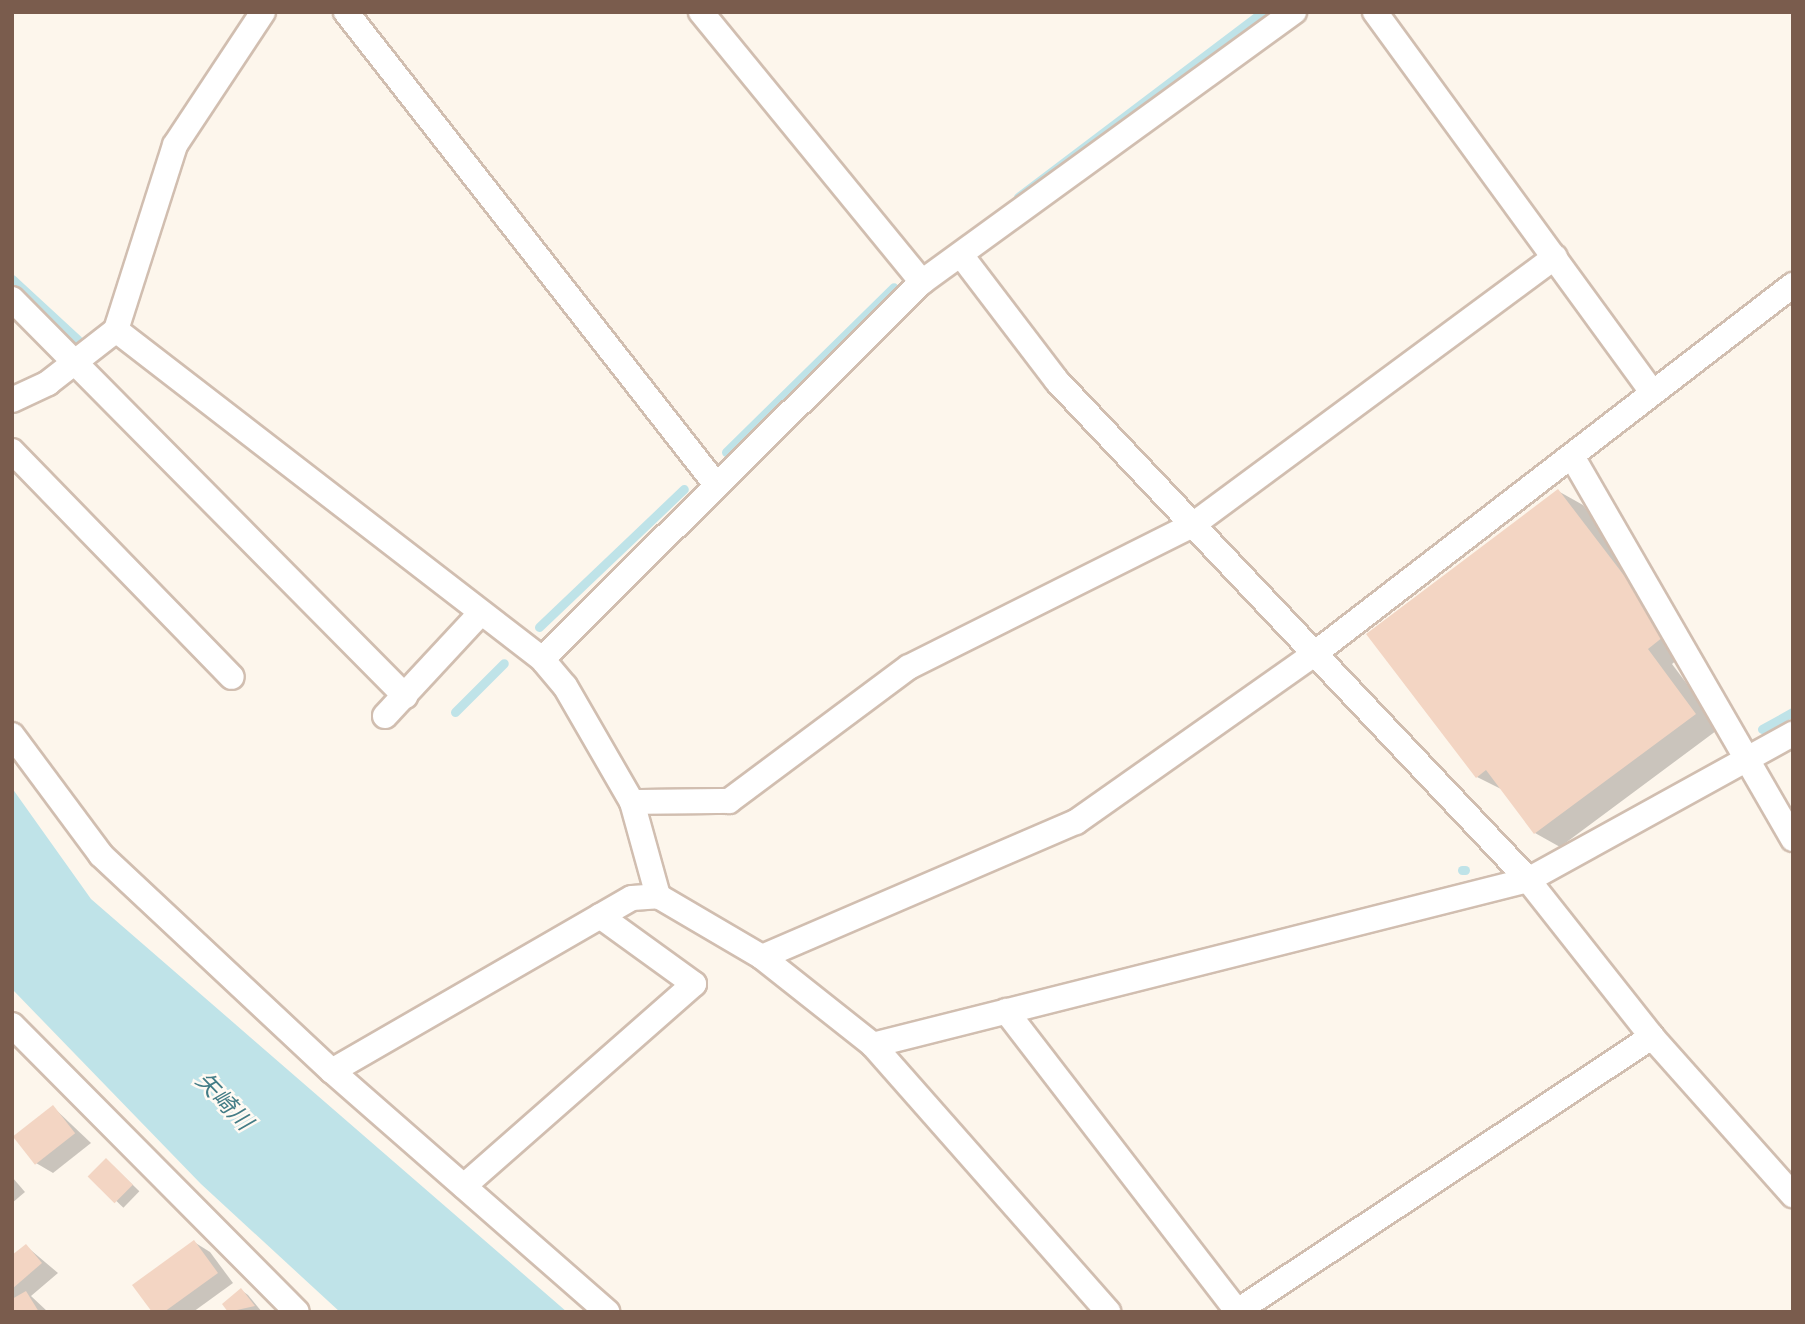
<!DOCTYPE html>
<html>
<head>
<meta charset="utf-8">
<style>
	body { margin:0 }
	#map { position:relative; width:1805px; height:1324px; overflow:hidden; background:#fdf6ec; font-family:"Fira Sans","Noto Sans JP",sans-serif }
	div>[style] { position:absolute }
	.water>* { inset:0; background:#bfe3e8 }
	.shadow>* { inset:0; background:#0003; transform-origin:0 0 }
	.stream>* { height:9px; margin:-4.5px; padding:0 4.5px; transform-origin:4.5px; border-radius:4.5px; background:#bfe3e8 }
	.building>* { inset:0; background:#f3d5c3; transform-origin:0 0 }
	.roads { filter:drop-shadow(2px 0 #d1beb0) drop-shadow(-2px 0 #d1beb0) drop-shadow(0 2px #d1beb0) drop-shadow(0 -2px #d1beb0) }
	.street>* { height:24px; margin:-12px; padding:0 12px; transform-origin:12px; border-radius:12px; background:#fff }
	span { translate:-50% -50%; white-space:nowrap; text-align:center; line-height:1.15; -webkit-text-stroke:5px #fffaf3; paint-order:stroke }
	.water-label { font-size:23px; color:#437c86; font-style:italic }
	.frame { position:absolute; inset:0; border:14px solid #7a5c4d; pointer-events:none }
</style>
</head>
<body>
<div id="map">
	<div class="water">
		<i style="clip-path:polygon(12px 788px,91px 899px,567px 1312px,340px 1312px,201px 1184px,12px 989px)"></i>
	</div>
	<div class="shadow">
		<i style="clip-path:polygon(1558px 491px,1583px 505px,1691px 648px,1672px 664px,1720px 728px,1560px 847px,1535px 833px,1503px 790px,1477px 777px)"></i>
		<i style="clip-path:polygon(53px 1107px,91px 1143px,53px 1173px,36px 1163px)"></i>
		<i style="left:107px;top:1160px;width:45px;height:23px;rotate:44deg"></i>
		<i style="clip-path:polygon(12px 1177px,25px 1192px,12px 1203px)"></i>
		<i style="clip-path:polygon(194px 1242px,210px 1252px,233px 1283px,193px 1312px,154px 1312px)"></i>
		<i style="clip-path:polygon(26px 1246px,58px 1273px,31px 1296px,48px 1312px,12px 1312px,12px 1258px)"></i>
		<i style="clip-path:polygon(241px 1290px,248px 1295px,262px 1312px,230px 1312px,224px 1304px)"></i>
	</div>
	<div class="stream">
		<i style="left:1018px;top:197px;width:307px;rotate:-37.1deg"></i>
		<i style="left:12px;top:279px;width:90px;rotate:42.7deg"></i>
		<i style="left:726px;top:452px;width:235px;rotate:-44.5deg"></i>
		<i style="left:539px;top:627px;width:200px;rotate:-43.6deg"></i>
		<i style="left:455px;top:712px;width:69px;rotate:-45deg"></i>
		<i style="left:1762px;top:729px;width:35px;rotate:-29deg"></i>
		<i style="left:1462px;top:870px;width:3px"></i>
	</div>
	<div class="building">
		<i style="clip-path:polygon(1558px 489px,1668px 633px,1648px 649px,1696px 714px,1534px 834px,1486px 770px,1476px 778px,1366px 634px)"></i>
		<i style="left:53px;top:1105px;width:36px;height:51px;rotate:52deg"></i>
		<i style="left:106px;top:1158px;width:38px;height:26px;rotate:45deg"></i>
		<i style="clip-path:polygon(194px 1240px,218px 1273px,164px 1312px,152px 1312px,132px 1285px)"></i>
		<i style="clip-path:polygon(26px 1244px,42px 1263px,12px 1289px,12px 1255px)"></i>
		<i style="clip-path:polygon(241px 1288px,255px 1306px,228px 1312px,222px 1304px)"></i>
		<i style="clip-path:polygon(26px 1291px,39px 1312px,12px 1312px,12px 1299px)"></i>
	</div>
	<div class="roads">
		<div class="street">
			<i style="left:346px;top:12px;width:597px;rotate:51.94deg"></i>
			<i style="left:701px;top:12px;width:349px;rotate:50.7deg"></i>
			<i style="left:1375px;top:12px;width:468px;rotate:53.9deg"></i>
			<i style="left:961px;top:255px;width:158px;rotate:52.7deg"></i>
			<i style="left:1057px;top:381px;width:681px;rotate:46.61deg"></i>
			<i style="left:1525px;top:876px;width:205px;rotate:51.7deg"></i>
			<i style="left:1652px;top:1037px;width:212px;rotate:48.3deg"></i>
			<i style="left:12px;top:299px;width:559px;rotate:45.29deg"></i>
			<i style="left:116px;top:330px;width:538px;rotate:37.68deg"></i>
			<i style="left:542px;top:659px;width:35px;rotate:50deg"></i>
			<i style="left:565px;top:686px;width:134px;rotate:60deg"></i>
			<i style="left:632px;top:802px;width:98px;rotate:74.5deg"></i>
			<i style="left:12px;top:400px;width:40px;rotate:-25deg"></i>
			<i style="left:48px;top:383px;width:86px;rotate:-37.9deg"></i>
			<i style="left:116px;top:330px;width:194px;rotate:-72.3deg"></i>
			<i style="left:175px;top:145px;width:159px;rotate:-56.5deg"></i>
			<i style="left:12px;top:451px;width:315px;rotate:45.8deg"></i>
			<i style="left:1573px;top:458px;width:440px;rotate:60deg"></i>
			<i style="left:542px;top:659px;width:535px;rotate:-44.77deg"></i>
			<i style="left:922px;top:282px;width:460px;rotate:-36deg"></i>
			<i style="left:385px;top:716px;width:138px;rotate:-47.1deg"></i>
			<i style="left:12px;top:735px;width:149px;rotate:53.4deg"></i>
			<i style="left:101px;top:855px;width:316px;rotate:43.1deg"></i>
			<i style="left:332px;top:1071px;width:366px;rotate:41.2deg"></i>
			<i style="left:632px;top:802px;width:97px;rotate:-0.6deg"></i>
			<i style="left:729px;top:801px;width:224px;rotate:-36.7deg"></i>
			<i style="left:909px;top:667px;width:319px;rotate:-26.6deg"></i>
			<i style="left:1194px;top:524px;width:449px;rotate:-36.5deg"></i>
			<i style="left:762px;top:957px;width:342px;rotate:-23.3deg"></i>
			<i style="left:1076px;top:822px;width:296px;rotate:-35.2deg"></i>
			<i style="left:1318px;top:651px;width:600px;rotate:-37.62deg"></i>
			<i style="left:1006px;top:1011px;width:379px;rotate:52.4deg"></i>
			<i style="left:12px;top:1025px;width:404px;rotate:45.2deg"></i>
			<i style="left:873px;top:1045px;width:675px;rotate:-14.14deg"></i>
			<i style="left:1528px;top:880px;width:303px;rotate:-28.9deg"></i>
			<i style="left:332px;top:1071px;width:346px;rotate:-30deg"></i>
			<i style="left:632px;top:898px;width:26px;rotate:-4deg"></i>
			<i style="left:658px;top:896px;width:121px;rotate:30.4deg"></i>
			<i style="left:762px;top:957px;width:142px;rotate:38.4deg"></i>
			<i style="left:873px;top:1045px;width:356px;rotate:48.6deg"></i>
			<i style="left:464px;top:1186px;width:306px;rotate:-41.3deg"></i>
			<i style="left:694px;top:984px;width:116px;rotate:-144.1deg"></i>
			<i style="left:1236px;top:1312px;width:499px;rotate:-33.5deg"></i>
		</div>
	</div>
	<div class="water-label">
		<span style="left:224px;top:1101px;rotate:46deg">矢崎川</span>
	</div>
	<div class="frame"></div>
</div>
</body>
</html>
